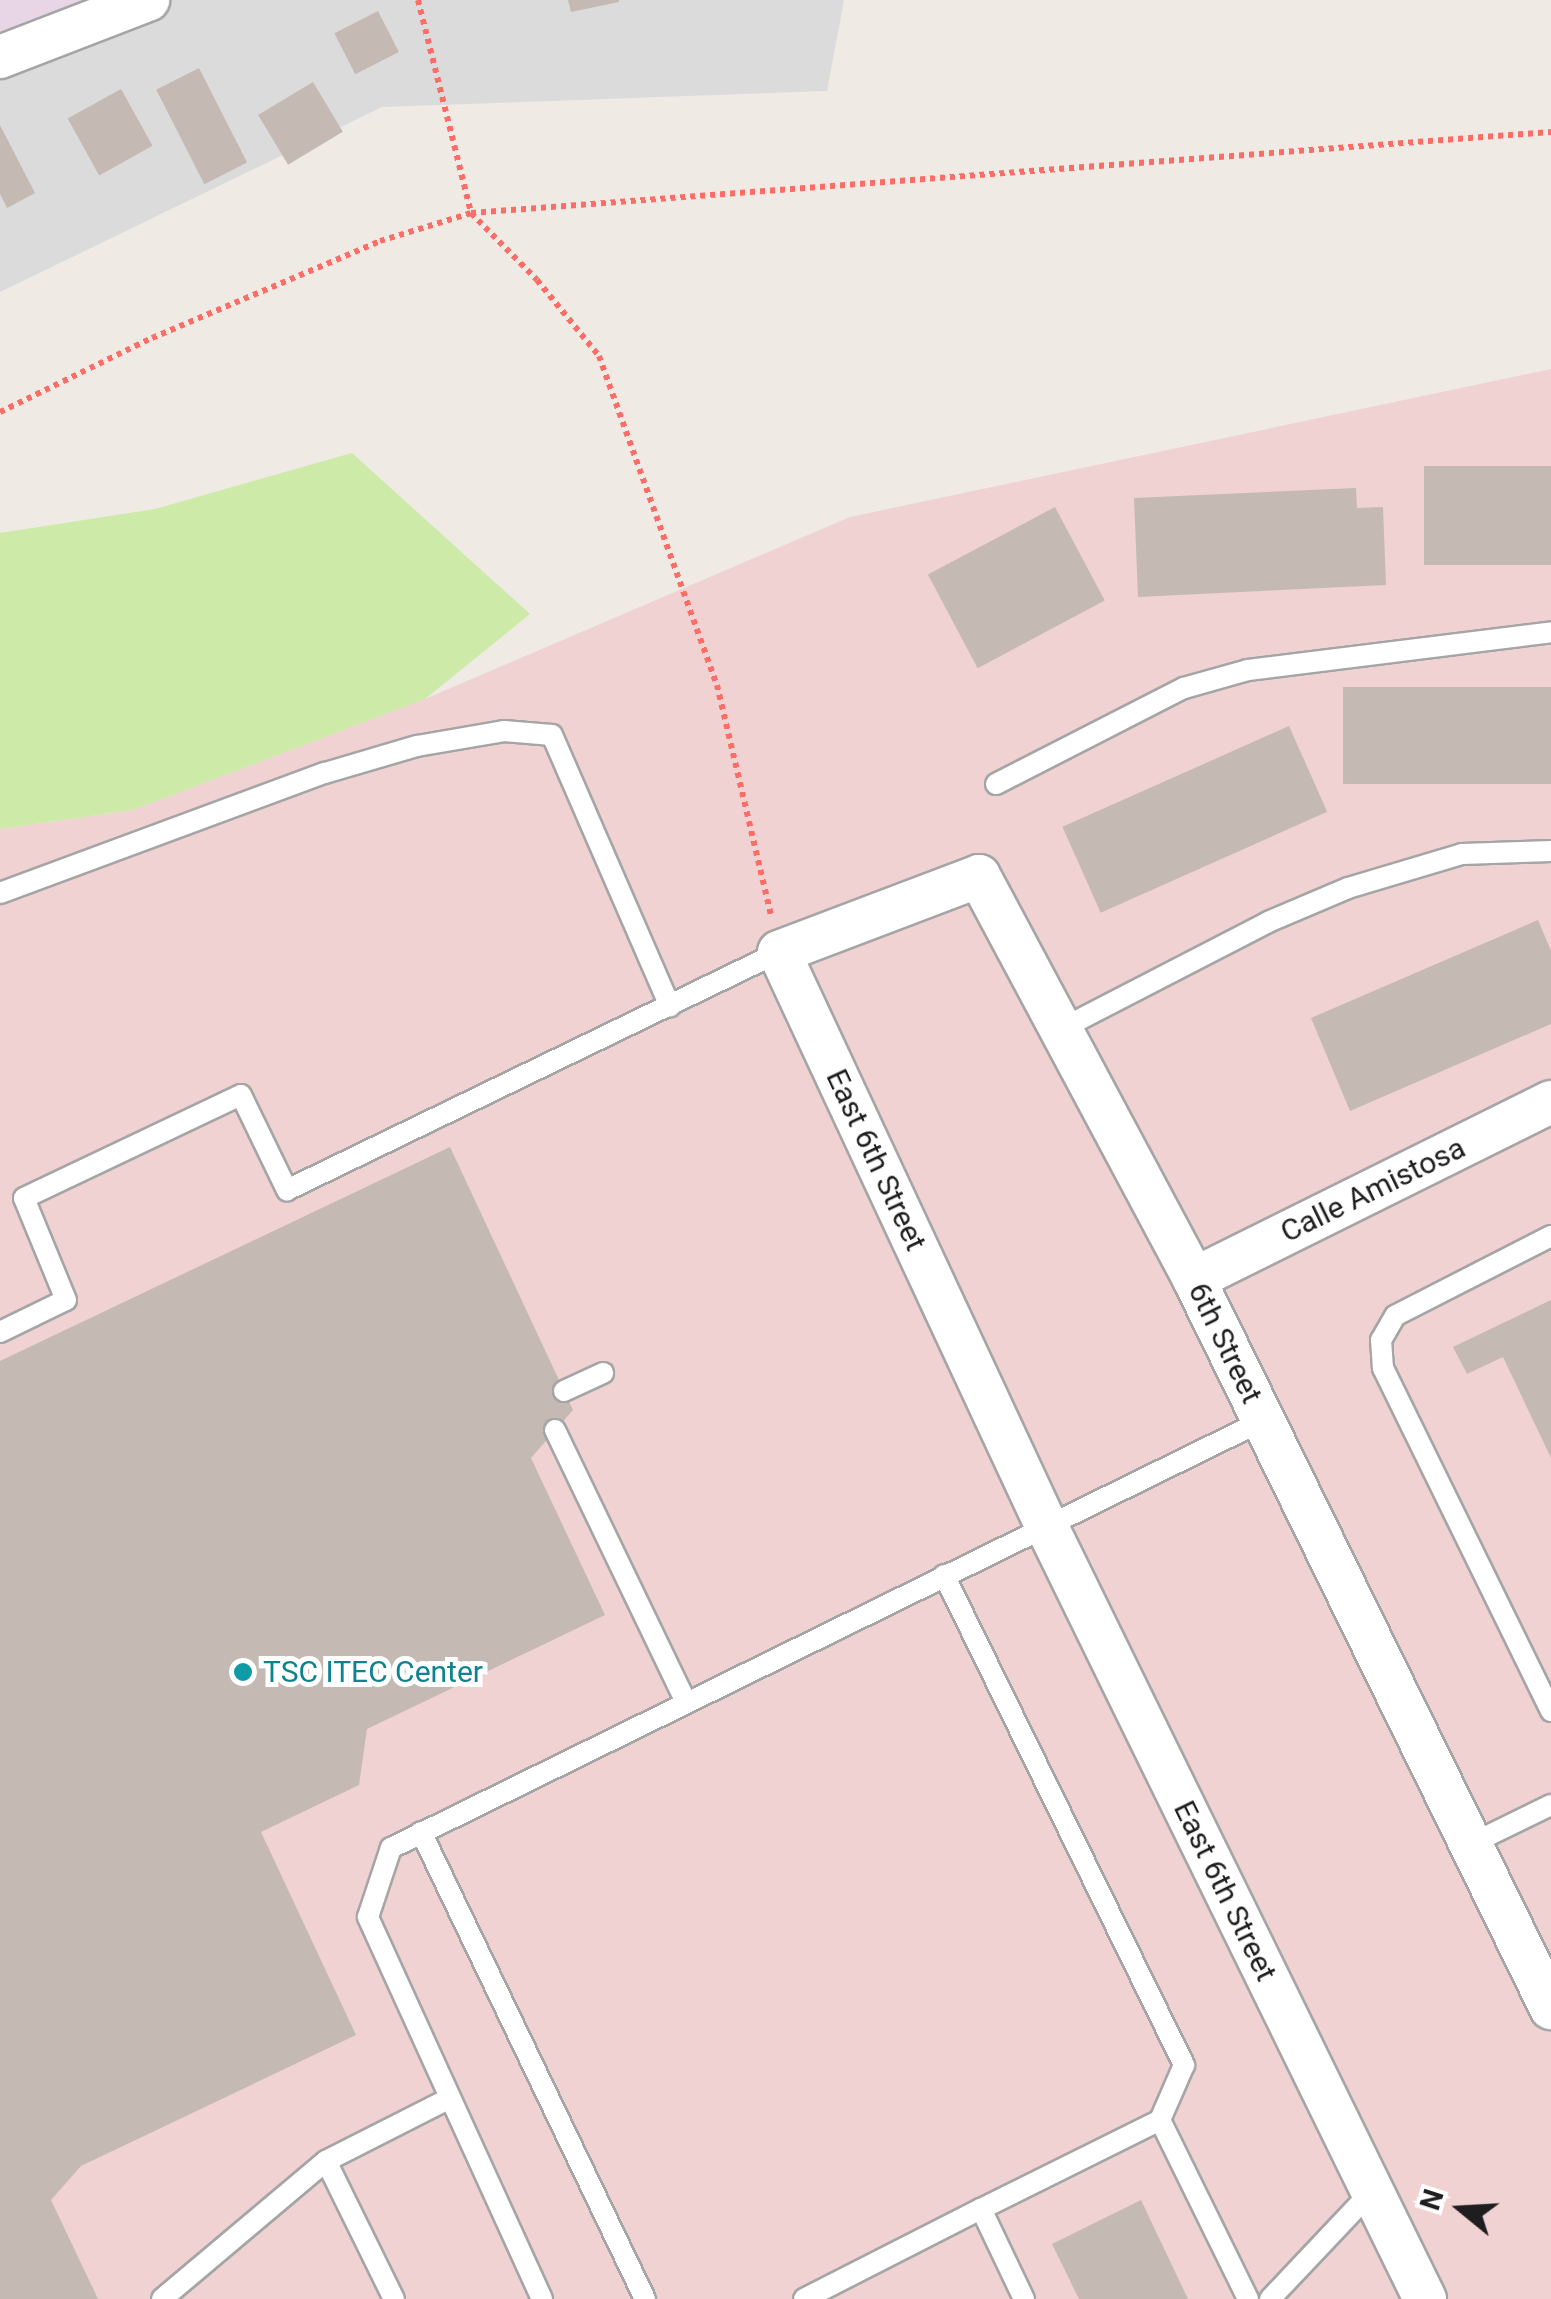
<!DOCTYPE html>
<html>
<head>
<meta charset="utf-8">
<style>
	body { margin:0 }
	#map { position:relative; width:1551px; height:2299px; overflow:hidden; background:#efeae4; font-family:Roboto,sans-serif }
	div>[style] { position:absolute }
	.residential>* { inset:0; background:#dcdbdb }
	.commercial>* { inset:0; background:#f0d2d3 }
	.industrial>* { inset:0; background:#e8d5e6 }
	.grass>* { inset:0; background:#cdeaa8 }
	.building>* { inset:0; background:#c4bab3; transform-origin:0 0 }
	.path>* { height:6px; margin-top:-3px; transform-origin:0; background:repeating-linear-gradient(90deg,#fc6d67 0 5px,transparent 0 10px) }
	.roads { filter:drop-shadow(2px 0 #a5a5a5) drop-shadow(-2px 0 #a5a5a5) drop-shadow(0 2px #a5a5a5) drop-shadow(0 -2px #a5a5a5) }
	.service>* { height:20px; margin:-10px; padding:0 10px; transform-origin:10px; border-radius:10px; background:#fff }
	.minor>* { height:42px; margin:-21px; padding:0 21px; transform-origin:21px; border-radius:21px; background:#fff }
	.dots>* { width:28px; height:28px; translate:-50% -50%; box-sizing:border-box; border:5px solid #fff; border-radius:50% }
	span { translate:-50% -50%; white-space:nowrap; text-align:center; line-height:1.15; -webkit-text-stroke:10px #fff; paint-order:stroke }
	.street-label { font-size:30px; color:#1e1e1e }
	.culture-label { font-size:30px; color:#0d838f }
	.left { translate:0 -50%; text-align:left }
	.north { position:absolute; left:1411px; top:2159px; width:100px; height:100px; -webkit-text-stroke:8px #fff; paint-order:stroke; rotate:288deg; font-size:28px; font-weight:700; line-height:40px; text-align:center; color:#1e1e1e }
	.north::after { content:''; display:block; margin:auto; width:35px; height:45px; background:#1e1e1e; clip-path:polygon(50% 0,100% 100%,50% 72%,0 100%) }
</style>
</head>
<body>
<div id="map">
	<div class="residential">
		<i style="clip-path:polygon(90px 0,844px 0,827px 91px,382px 107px,0 292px,0 41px)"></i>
	</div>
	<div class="commercial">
		<i style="clip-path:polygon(1551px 369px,1551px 2299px,0 2299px,0 829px,133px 810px,425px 699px,850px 517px)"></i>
	</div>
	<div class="industrial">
		<i style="clip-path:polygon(0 0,90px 0,0 41px)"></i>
	</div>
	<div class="grass">
		<i style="clip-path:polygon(352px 453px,530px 614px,425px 699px,133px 810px,0 829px,0 533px,155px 509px)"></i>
	</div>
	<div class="building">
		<i style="clip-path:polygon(568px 0,619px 0,619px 2px,571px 12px)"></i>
		<i style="left:378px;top:11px;width:46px;height:49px;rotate:63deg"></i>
		<i style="left:199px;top:68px;width:106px;height:48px;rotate:63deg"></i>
		<i style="left:313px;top:82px;width:58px;height:64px;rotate:59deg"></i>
		<i style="left:121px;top:89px;width:65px;height:61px;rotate:61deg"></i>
		<i style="clip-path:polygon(0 125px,35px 193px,7px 208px,0 194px)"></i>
		<i style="left:1551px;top:466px;width:99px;height:127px;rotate:90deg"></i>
		<i style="clip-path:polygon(1356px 488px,1357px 508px,1383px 507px,1386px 585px,1138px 597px,1134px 498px)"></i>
		<i style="left:1055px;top:507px;width:106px;height:144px;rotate:62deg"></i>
		<i style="left:1551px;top:687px;width:97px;height:208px;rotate:90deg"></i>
		<i style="left:1289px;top:726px;width:94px;height:248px;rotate:66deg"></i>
		<i style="clip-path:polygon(1538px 920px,1551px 951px,1551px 1024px,1350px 1111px,1311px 1018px)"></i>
		<i style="clip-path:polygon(450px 1147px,573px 1410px,531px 1458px,605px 1615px,367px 1729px,359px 1785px,261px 1832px,356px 2035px,81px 2166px,51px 2200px,98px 2299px,0 2299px,0 1361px)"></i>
		<i style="clip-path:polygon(1551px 1300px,1551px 1458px,1503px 1357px,1467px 1374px,1453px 1347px)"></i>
		<i style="clip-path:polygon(1141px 2200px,1188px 2299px,1079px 2299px,1052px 2244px)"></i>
	</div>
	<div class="path">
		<i style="left:418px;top:0;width:219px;rotate:76deg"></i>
		<i style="left:471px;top:213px;width:94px;rotate:45.4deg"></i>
		<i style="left:537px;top:280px;width:98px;rotate:50.8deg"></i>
		<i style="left:599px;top:356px;width:350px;rotate:70.3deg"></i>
		<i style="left:717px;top:685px;width:237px;rotate:76.8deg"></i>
		<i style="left:0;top:412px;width:169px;rotate:-26deg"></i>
		<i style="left:152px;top:338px;width:248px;rotate:-23deg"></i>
		<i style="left:380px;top:241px;width:95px;rotate:-17.1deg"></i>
		<i style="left:471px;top:213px;width:1083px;rotate:-4.29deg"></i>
	</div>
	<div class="roads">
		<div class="service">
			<i style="left:996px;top:784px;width:211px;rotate:-27.1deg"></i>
			<i style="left:1184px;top:688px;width:66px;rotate:-15.7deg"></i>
			<i style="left:1248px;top:670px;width:305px;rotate:-7.1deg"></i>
			<i style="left:0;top:893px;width:346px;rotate:-20.3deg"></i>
			<i style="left:325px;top:773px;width:96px;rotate:-16.4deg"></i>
			<i style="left:417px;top:746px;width:88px;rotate:-9.8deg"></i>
			<i style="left:504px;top:731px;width:48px;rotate:4.8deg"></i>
			<i style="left:552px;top:735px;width:296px;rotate:66.5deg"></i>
			<i style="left:1061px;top:1029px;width:233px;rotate:-27.3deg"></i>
			<i style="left:1268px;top:922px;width:87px;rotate:-23deg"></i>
			<i style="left:1348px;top:888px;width:119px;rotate:-16.6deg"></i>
			<i style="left:1462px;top:854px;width:89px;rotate:-1.9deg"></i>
			<i style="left:1551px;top:1236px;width:175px;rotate:152.9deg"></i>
			<i style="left:1395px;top:1316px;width:28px;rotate:120deg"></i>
			<i style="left:1381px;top:1340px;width:28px;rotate:86deg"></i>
			<i style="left:1383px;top:1368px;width:382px;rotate:63.9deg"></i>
			<i style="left:0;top:1332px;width:73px;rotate:-25.9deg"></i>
			<i style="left:66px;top:1300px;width:110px;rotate:-112.4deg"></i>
			<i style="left:24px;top:1198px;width:240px;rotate:-25.4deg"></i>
			<i style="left:241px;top:1095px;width:106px;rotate:64.2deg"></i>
			<i style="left:287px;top:1190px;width:547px;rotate:-25.81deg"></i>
			<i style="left:564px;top:1391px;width:43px;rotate:-24.8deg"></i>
			<i style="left:555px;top:1430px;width:302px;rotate:64.3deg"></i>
			<i style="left:944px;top:1575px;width:546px;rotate:63.9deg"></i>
			<i style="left:1184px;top:2065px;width:60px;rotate:113.6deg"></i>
			<i style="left:421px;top:1832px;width:518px;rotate:64.37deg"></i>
			<i style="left:1471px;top:1844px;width:89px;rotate:-26deg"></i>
			<i style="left:326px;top:2161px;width:154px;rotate:63.8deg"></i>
			<i style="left:162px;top:2299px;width:214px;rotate:-40.1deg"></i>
			<i style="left:326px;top:2161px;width:139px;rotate:-26.9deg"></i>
			<i style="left:542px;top:2299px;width:420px;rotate:-114.5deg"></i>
			<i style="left:368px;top:1917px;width:73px;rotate:-71.6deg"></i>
			<i style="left:391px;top:1848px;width:972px;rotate:-26.12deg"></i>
			<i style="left:804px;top:2299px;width:199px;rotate:-27deg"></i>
			<i style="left:1024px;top:2299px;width:100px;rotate:-115.5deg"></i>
			<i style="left:981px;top:2209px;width:200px;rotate:-26.4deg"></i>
			<i style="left:1160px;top:2120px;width:199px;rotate:63.8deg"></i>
			<i style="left:1270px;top:2299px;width:149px;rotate:-46.6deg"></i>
		</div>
		<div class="minor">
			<i style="left:0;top:57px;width:159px;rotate:-21.1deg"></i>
			<i style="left:1194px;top:1279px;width:398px;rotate:-26.4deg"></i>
			<i style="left:1425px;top:2299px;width:862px;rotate:-116.09deg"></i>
			<i style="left:1046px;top:1525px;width:632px;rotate:-114.98deg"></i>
			<i style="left:779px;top:952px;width:214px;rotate:-20.8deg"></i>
			<i style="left:979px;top:876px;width:457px;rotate:61.9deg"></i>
			<i style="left:1194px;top:1279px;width:812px;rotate:63.91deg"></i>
		</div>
	</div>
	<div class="dots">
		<i style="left:243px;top:1672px;background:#0f9aa8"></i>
	</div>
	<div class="street-label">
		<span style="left:876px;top:1160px;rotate:65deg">East 6th Street</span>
		<span style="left:1373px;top:1190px;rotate:-26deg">Calle Amistosa</span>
		<span style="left:1225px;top:1343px;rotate:64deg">6th Street</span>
		<span style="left:1225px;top:1891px;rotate:64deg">East 6th Street</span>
	</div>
	<div class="culture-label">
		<span class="left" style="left:263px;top:1672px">TSC ITEC Center</span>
	</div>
	<div class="north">N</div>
</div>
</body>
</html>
